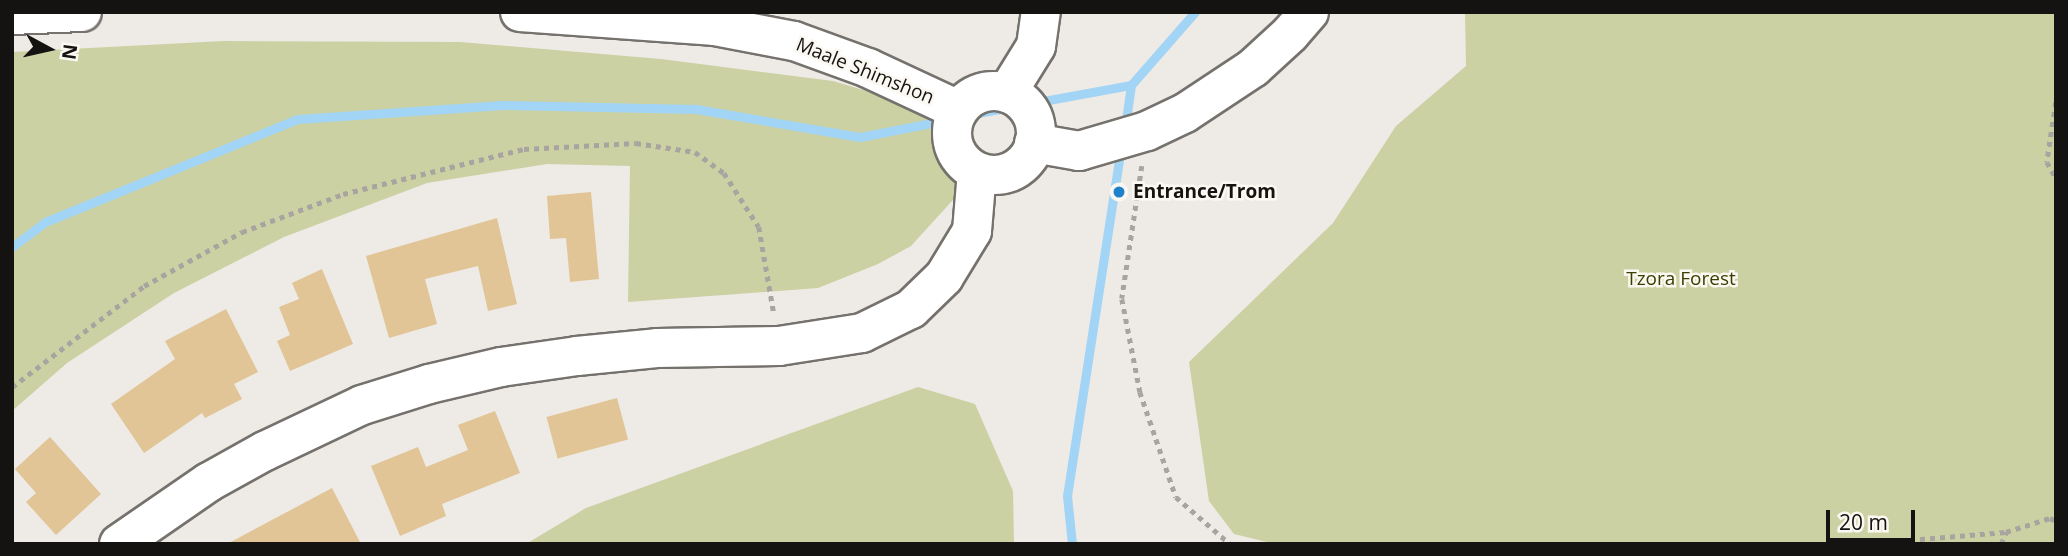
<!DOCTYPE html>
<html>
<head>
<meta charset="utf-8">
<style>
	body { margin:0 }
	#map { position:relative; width:2068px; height:556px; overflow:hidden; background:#eeeae5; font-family:"Open Sans",sans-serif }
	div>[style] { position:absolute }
	.green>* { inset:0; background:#cbd1a2 }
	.stream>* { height:9px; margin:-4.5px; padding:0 4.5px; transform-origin:4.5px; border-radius:4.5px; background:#a2d4f6 }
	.building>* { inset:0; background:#e1c596; transform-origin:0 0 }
	.path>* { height:4.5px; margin-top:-2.25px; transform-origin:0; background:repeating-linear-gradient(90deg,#a8a5a1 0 5px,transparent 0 10px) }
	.roads { filter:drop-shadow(2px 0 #75726d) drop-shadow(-2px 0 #75726d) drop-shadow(0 2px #75726d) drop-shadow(0 -2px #75726d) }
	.minor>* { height:38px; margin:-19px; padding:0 19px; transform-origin:19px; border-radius:19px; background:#fff }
	.major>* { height:38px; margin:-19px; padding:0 19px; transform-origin:19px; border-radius:19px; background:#fff }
	.major>.ring { margin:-19px; padding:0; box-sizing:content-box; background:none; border:38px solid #fff; border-radius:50% }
	.dots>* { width:19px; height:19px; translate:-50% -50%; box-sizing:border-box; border:4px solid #fbf8f2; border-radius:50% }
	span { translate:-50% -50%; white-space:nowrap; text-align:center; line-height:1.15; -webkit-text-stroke:5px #fbf8f2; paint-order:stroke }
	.street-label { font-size:19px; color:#141311 }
	.poi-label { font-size:19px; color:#141311; font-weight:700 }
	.left { translate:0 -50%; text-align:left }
	.park-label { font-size:19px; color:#3a3e00 }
	.frame { position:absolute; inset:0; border:14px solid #141311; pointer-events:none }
	.north { position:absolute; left:14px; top:14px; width:70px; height:70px; -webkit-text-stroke:5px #fbf8f2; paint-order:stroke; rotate:98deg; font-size:19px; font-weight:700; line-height:28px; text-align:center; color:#141311 }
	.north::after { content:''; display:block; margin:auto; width:24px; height:32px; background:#141311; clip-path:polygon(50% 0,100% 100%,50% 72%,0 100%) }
	.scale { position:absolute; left:1826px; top:510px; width:89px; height:32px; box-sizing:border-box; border:4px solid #141311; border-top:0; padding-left:9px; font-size:21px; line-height:24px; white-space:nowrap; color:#141311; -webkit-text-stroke:5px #fbf8f2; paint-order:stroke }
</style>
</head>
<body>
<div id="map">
	<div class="green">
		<i style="clip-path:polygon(1465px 12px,2056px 12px,2056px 544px,1275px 544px,1234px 534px,1209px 501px,1189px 362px,1333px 223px,1396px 126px,1466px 66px)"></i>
		<i style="clip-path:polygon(224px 41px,460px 42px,661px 59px,833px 81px,924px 108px,961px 191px,911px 246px,878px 264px,818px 288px,628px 302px,630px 166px,547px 164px,427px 183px,284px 237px,174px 293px,67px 363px,12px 411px,12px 52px)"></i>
		<i style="clip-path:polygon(918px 387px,975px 404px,1013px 491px,1014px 544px,526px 544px,586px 508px)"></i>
	</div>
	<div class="stream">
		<i style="left:967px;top:115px;width:167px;rotate:-10.4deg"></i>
		<i style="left:1131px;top:85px;width:97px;rotate:-48.8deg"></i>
		<i style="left:1125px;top:127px;width:42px;rotate:-81.9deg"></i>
		<i style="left:12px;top:247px;width:41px;rotate:-37.1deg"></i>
		<i style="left:45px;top:222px;width:273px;rotate:-22.2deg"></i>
		<i style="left:298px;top:119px;width:205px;rotate:-3.9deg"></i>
		<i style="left:503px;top:105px;width:193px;rotate:1.2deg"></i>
		<i style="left:696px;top:109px;width:166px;rotate:9.7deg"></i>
		<i style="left:860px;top:137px;width:89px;rotate:-11.1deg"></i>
		<i style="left:1072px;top:544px;width:48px;rotate:-95.9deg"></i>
		<i style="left:1067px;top:496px;width:352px;rotate:-81.2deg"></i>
	</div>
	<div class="building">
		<i style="clip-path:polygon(591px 192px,599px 279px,570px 282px,566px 238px,550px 239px,547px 196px)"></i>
		<i style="clip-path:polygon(497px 218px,517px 304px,488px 311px,478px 266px,425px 279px,437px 324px,389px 338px,366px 256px)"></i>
		<i style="clip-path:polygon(322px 269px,353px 344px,290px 371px,277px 341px,290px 335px,279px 307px,299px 299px,292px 283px)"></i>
		<i style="clip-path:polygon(226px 309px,258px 372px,234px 384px,242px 399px,205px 418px,202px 413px,144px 453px,111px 404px,175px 359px,165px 341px)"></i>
		<i style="left:617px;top:398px;width:43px;height:73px;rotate:75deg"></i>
		<i style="clip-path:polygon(495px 411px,520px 473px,442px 504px,446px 516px,400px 536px,371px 466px,418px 447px,426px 467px,468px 450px,458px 425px)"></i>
		<i style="clip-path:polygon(50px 437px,101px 494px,56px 535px,26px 502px,36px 493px,15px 469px)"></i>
		<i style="clip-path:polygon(332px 488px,361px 544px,227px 544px)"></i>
	</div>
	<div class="path">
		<i style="left:2056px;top:102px;width:61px;rotate:98.5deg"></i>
		<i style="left:2047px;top:162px;width:18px;rotate:61deg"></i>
		<i style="left:1142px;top:166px;width:134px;rotate:98.6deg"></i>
		<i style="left:1122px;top:299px;width:95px;rotate:79deg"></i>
		<i style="left:1140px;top:392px;width:111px;rotate:71.1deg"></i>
		<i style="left:1176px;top:497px;width:72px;rotate:41deg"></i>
		<i style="left:12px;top:387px;width:166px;rotate:-37.4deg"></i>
		<i style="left:144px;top:286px;width:112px;rotate:-28.9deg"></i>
		<i style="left:242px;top:232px;width:108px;rotate:-20.6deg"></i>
		<i style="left:343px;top:194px;width:187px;rotate:-14deg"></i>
		<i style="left:524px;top:149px;width:112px;rotate:-3.1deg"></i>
		<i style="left:636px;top:143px;width:60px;rotate:8.7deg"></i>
		<i style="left:695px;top:152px;width:36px;rotate:36deg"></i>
		<i style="left:724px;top:173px;width:64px;rotate:57.1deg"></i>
		<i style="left:759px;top:227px;width:88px;rotate:80.2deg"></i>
		<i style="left:1860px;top:544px;width:146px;rotate:-4.7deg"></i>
		<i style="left:2001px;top:544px;width:13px;rotate:-67deg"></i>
		<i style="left:2006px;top:532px;width:46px;rotate:-17.7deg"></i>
		<i style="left:2050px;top:518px;width:7px;rotate:27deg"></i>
	</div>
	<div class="roads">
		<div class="minor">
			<i style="left:520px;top:12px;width:196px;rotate:4.1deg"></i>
			<i style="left:715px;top:26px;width:80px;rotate:10.8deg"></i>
			<i style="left:794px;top:41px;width:79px;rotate:20deg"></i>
			<i style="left:868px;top:68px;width:99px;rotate:25deg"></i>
			<i style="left:12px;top:15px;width:70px;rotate:-2.5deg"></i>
			<i style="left:1007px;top:93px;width:55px;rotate:-58.3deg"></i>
			<i style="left:1036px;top:46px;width:34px;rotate:-82deg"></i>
			<i style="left:119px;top:544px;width:109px;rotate:-34.6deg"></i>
			<i style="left:209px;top:482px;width:64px;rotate:-29deg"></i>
			<i style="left:265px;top:451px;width:107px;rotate:-25.4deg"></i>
			<i style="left:362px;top:405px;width:70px;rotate:-17.4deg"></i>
			<i style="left:429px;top:384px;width:74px;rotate:-13.3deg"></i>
			<i style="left:501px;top:367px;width:77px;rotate:-8.2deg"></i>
			<i style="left:577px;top:356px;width:80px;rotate:-5.7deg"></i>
			<i style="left:657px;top:348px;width:122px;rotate:-0.9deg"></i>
			<i style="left:779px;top:346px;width:84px;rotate:-8.9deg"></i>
			<i style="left:862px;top:333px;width:55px;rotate:-26.1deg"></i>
			<i style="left:911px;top:309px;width:46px;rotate:-44.1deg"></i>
			<i style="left:944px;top:277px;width:54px;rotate:-58.7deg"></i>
			<i style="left:972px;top:231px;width:59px;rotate:-85.2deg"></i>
		</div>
		<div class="major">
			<i class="ring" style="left:952px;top:91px;width:46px;height:46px"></i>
			<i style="left:1034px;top:143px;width:46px;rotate:10.1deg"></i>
			<i style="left:1079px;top:151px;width:71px;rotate:-16.4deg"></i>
			<i style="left:1147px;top:131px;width:42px;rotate:-25.3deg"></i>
			<i style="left:1185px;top:113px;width:82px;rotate:-33.5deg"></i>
			<i style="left:1253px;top:68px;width:50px;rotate:-42.6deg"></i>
			<i style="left:1290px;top:34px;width:29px;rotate:-49deg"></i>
		</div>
	</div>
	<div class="dots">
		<i style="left:1119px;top:192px;background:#1d81cc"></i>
	</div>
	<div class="street-label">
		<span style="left:865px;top:71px;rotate:22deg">Maale Shimshon</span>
	</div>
	<div class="poi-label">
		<span class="left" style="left:1133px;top:192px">Entrance/Trom</span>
	</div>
	<div class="park-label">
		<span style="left:1681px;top:279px">Tzora Forest</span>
	</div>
	<div class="frame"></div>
	<div class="north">N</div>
	<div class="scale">20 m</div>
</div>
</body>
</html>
